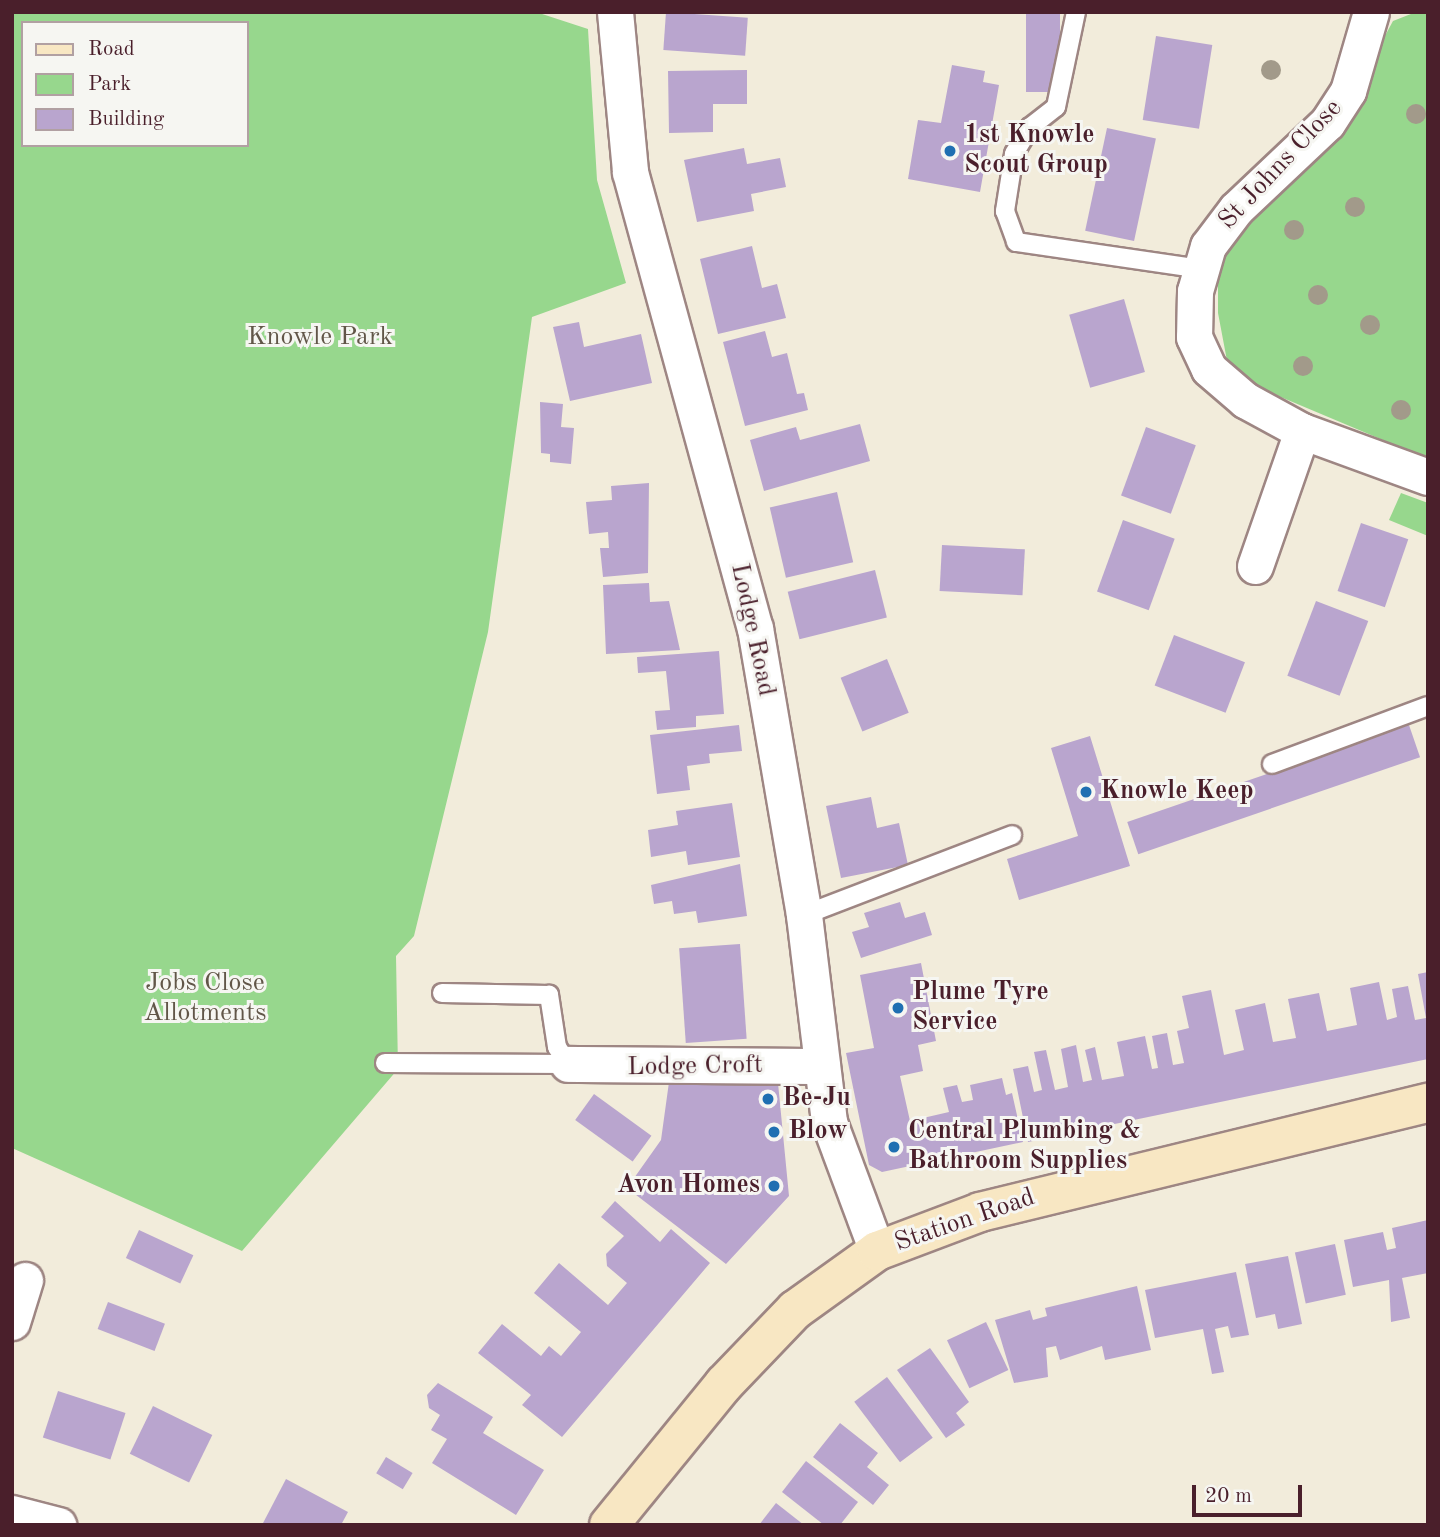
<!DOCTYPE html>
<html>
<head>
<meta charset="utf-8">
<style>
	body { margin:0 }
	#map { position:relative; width:1440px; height:1537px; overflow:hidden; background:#f2ecdb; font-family:"Old Standard TT",serif }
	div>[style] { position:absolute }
	.green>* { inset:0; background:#97d78d }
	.building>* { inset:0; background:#b9a5ce; transform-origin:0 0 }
	.roads { filter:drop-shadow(2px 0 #9e8683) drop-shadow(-2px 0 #9e8683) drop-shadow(0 2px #9e8683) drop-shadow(0 -2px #9e8683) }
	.lane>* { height:18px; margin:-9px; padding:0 9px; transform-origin:9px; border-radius:9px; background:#fff }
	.street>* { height:35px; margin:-17.5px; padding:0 17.5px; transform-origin:17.5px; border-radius:17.5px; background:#fff }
	.secondary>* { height:38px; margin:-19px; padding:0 19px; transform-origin:19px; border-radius:19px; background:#f8e7c3 }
	.trees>* { width:20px; height:20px; margin:-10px; border-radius:50%; background:#a29a8a }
	.dots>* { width:19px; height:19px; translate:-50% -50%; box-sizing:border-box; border:4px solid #f6f6f2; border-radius:50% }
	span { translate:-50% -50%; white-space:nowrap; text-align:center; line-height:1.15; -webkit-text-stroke:6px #f6f6f2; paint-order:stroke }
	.poi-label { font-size:26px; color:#4a1f2b; font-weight:700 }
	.left { translate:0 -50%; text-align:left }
	.right { translate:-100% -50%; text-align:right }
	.street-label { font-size:26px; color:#4a1f2b }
	.park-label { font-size:26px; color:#615648 }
	.frame { position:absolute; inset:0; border:14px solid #4a1f2b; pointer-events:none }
	.legend { position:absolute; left:21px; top:21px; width:228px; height:126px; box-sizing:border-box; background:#f6f6f2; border:2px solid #b1a0a2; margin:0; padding:9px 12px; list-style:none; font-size:21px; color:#4a1f2b }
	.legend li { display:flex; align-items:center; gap:14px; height:35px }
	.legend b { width:35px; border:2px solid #b1a0a2 }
	.scale { position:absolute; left:1192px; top:1485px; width:110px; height:32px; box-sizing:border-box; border:4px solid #4a1f2b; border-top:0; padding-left:9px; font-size:21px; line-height:24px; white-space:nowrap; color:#4a1f2b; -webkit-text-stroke:5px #f6f6f2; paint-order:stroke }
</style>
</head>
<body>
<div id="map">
	<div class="green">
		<i style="clip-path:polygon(evenodd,12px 12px,536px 12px,588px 29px,597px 180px,626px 283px,532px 317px,488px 632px,414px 936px,396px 956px,398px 1069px,242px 1251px,12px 1148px,12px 12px,23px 23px,247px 23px,247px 145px,23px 145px,23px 23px)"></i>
		<i style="clip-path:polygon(1416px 12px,1428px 13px,1428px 459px,1252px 385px,1228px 366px,1218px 313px,1218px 271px,1249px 211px,1365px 103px,1380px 45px,1393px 21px)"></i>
		<i style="clip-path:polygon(1401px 493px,1428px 503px,1428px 536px,1389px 520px)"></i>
	</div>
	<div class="building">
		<i style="left:666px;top:12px;width:82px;height:38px;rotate:4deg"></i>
		<i style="left:1026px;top:12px;width:34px;height:80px"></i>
		<i style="left:1156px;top:36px;width:57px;height:85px;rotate:9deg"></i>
		<i style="clip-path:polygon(952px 65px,985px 71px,983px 82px,999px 85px,980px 192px,908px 179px,918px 120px,941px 123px)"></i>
		<i style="clip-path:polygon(747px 70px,747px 104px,713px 104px,713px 132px,669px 133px,668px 71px)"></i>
		<i style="left:1107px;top:128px;width:50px;height:105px;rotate:12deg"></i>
		<i style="clip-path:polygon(744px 148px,747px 164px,780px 158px,786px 187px,751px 194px,754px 211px,697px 222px,684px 160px)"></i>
		<i style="clip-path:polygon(752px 246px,762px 288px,777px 284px,786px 318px,718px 334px,700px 259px)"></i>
		<i style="left:1124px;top:299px;width:76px;height:57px;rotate:74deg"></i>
		<i style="clip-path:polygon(579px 322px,584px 347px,641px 334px,652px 383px,570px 401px,553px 327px)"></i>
		<i style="clip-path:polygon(765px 331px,772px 357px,787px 353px,797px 394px,804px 393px,808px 410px,745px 426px,723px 342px)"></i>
		<i style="clip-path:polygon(540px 402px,563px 404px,561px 427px,574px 428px,571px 464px,550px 462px,550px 454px,541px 453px)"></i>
		<i style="clip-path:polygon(860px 424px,870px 461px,764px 491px,750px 440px,796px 427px,800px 440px)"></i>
		<i style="left:1146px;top:427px;width:53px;height:73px;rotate:20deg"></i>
		<i style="clip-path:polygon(649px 483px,648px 573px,603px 577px,600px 548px,609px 548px,608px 532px,589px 534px,586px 502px,612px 500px,611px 486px)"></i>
		<i style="left:837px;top:492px;width:72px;height:69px;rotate:77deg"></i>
		<i style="left:1123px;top:520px;width:55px;height:76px;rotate:20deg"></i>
		<i style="left:1361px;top:523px;width:50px;height:72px;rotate:19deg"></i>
		<i style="left:942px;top:545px;width:83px;height:46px;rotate:3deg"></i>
		<i style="left:875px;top:570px;width:49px;height:90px;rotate:76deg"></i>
		<i style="clip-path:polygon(649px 583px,650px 602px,669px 601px,680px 650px,606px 654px,603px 585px)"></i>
		<i style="left:1316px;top:601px;width:56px;height:80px;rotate:21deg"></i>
		<i style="left:1174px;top:635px;width:76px;height:54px;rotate:21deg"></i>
		<i style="clip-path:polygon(719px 651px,724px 714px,696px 716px,696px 727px,657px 730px,655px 711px,670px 710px,666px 671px,638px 673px,637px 657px)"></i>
		<i style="left:887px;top:659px;width:58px;height:50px;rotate:68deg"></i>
		<i style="clip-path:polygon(739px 725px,742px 751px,709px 754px,710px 763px,687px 766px,690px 790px,657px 794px,650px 735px)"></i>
		<i style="left:1409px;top:725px;width:34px;height:298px;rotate:71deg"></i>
		<i style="clip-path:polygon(1090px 736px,1130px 866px,1019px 900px,1007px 859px,1078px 836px,1051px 748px)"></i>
		<i style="clip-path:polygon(871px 797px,877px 828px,899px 823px,908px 865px,841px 878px,826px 806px)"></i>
		<i style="clip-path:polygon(732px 803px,740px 857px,688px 865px,686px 851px,651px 857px,648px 830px,678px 825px,676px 811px)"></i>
		<i style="clip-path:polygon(740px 864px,747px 916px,698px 923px,696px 911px,674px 914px,672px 901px,654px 904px,651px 885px)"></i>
		<i style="clip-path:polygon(900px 902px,905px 918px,925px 912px,932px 935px,861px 958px,852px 932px,869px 927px,864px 913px)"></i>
		<i style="left:740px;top:944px;width:95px;height:61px;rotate:86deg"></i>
		<i style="clip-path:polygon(921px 963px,936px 1041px,918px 1045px,923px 1071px,900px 1076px,910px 1121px,949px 1112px,943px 1088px,957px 1085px,962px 1102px,973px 1100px,970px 1085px,1002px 1078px,1006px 1095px,1012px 1093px,1023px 1142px,882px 1172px,869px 1165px,846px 1053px,874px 1048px,860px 975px)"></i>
		<i style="clip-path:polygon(1428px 972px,1428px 1059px,1028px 1142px,1013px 1069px,1028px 1066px,1034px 1092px,1042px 1090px,1034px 1052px,1046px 1050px,1055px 1090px,1068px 1087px,1061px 1049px,1076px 1045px,1083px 1082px,1092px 1080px,1085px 1050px,1095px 1047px,1102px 1080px,1124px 1076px,1117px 1042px,1145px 1036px,1152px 1069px,1158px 1068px,1152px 1036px,1167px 1033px,1173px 1065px,1184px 1063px,1177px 1031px,1189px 1028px,1182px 996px,1211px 990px,1224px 1055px,1244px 1050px,1235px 1010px,1265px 1003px,1273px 1042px,1296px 1038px,1288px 999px,1319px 993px,1327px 1031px,1357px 1025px,1350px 988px,1379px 982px,1387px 1020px,1397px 1017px,1392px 989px,1408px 986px,1415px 1020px,1426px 1018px,1418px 974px)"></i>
		<i style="clip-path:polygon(669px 1082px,778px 1083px,789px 1196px,726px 1264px,627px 1188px,661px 1140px)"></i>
		<i style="left:594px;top:1094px;width:71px;height:32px;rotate:36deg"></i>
		<i style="clip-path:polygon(615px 1201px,660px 1242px,671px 1229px,710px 1263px,562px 1437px,522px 1405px,531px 1395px,478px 1353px,502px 1324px,541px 1356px,549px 1346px,561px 1356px,581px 1332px,534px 1293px,559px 1263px,608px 1305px,627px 1283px,607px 1266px,606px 1254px,624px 1236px,601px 1217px)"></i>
		<i style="clip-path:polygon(1428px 1220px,1428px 1273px,1402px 1278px,1410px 1318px,1391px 1322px,1389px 1280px,1353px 1287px,1344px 1240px,1383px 1232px,1387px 1250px,1396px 1248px,1392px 1228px)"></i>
		<i style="left:139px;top:1230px;width:60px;height:31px;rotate:25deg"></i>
		<i style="left:1335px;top:1244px;width:52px;height:41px;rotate:78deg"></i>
		<i style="clip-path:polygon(1288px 1256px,1302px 1324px,1278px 1329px,1275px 1314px,1256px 1318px,1245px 1264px)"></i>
		<i style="clip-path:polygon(1236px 1272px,1249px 1335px,1231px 1338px,1228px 1326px,1215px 1329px,1224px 1372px,1212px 1374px,1203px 1329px,1155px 1338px,1145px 1290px)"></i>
		<i style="clip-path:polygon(1137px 1286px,1151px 1350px,1105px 1360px,1102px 1346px,1060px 1360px,1056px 1346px,1046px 1348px,1048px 1377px,1014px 1383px,995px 1320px,1030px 1310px,1033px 1320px,1047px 1316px,1045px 1308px)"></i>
		<i style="left:108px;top:1302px;width:61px;height:29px;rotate:21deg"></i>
		<i style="left:986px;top:1322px;width:53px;height:43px;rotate:65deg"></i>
		<i style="clip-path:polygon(930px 1348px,969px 1402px,956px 1413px,965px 1425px,946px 1438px,897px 1370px)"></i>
		<i style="left:887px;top:1377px;width:76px;height:41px;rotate:53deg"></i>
		<i style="clip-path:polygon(438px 1383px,493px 1417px,483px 1433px,544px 1470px,516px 1515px,432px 1463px,447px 1439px,431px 1430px,440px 1415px,429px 1408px,427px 1395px)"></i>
		<i style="left:58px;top:1391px;width:71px;height:49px;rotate:18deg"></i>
		<i style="left:153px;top:1406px;width:66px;height:53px;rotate:26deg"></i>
		<i style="clip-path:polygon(840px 1423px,878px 1453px,867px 1467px,889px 1485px,873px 1505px,813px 1457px)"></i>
		<i style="left:386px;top:1457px;width:31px;height:19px;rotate:31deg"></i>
		<i style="clip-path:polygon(806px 1461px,858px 1502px,840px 1525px,824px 1525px,782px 1492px)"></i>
		<i style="clip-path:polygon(286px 1479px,348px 1512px,341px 1525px,262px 1525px)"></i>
		<i style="clip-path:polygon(776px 1503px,804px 1525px,759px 1525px)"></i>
	</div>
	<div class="roads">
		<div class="lane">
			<i style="left:1076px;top:12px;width:97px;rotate:101.9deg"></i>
			<i style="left:1056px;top:107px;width:33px;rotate:142deg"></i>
			<i style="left:1030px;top:127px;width:31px;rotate:121deg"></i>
			<i style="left:1014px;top:154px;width:58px;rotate:99deg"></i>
			<i style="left:1005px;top:211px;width:33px;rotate:70deg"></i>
			<i style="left:1016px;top:242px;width:186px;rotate:8.3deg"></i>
			<i style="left:1272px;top:764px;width:166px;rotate:-20.4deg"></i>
			<i style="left:804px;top:915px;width:223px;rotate:-21deg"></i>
			<i style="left:385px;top:1063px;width:183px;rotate:0.3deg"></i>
			<i style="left:568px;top:1064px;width:20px;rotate:-123deg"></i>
			<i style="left:557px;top:1047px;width:53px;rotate:-98.7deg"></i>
			<i style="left:549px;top:995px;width:107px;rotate:-178.9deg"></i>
		</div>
		<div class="street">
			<i style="left:615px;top:12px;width:161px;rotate:84.6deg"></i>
			<i style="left:630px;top:172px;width:473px;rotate:74.7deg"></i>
			<i style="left:755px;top:628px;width:291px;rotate:80.3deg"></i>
			<i style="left:804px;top:915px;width:209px;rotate:83.1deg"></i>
			<i style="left:829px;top:1122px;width:138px;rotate:69.6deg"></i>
			<i style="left:1371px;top:12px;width:82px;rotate:106.2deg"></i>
			<i style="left:1348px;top:91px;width:38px;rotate:123deg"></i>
			<i style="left:1327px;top:123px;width:125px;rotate:136.6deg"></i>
			<i style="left:1236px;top:209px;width:46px;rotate:127.1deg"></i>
			<i style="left:1208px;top:246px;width:47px;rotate:106.1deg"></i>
			<i style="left:1195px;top:291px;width:46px;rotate:91.2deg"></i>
			<i style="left:1194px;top:337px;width:35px;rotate:65deg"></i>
			<i style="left:1209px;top:369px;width:48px;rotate:40.7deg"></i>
			<i style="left:1245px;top:400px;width:65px;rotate:28.5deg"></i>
			<i style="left:1302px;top:431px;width:134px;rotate:20.1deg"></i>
			<i style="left:1255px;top:566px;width:143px;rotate:-70.8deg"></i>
			<i style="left:568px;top:1064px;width:254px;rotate:0.5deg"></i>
			<i style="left:12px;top:1322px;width:44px;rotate:-72.8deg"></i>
			<i style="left:12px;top:1513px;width:48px;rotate:14.6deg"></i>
		</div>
		<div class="secondary">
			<i style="left:609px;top:1525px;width:182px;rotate:-50.8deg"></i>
			<i style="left:724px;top:1384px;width:103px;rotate:-46.2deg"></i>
			<i style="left:795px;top:1310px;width:101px;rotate:-35.7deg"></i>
			<i style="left:877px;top:1251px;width:110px;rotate:-20.7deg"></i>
			<i style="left:980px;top:1212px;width:461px;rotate:-13.7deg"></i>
		</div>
	</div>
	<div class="trees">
		<i style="left:1271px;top:70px"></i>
		<i style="left:1416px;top:114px"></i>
		<i style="left:1355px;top:207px"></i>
		<i style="left:1294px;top:230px"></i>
		<i style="left:1318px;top:295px"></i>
		<i style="left:1370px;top:325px"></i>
		<i style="left:1303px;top:366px"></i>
		<i style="left:1401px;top:410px"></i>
	</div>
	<div class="dots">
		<i style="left:950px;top:151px;background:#1f6fb2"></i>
		<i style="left:1086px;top:792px;background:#1f6fb2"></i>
		<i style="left:898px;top:1008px;background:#1f6fb2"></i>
		<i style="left:768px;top:1099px;background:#1f6fb2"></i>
		<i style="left:774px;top:1132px;background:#1f6fb2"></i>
		<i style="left:894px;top:1147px;background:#1f6fb2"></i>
		<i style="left:774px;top:1186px;background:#1f6fb2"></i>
	</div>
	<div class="poi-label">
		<span class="left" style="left:964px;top:151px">1st Knowle<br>Scout Group</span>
		<span class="left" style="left:1100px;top:792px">Knowle Keep</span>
		<span class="left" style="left:912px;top:1008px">Plume Tyre<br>Service</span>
		<span class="left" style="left:782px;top:1099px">Be-Ju</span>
		<span class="left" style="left:788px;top:1132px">Blow</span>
		<span class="left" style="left:908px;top:1147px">Central Plumbing &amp;<br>Bathroom Supplies</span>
		<span class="right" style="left:760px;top:1186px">Avon Homes</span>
	</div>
	<div class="street-label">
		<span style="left:1281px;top:165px;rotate:-47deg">St Johns Close</span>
		<span style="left:752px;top:630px;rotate:78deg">Lodge Road</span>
		<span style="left:695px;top:1067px;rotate:-1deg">Lodge Croft</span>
		<span style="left:965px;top:1221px;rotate:-19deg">Station Road</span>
	</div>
	<div class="park-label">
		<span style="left:320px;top:338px">Knowle Park</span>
		<span style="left:205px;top:999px">Jobs Close<br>Allotments</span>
	</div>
	<div class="frame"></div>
	<ul class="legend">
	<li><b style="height:9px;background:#f8e7c3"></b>Road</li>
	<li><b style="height:19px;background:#97d78d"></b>Park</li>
	<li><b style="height:19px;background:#b9a5ce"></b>Building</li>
	</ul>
	<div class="scale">20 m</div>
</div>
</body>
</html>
